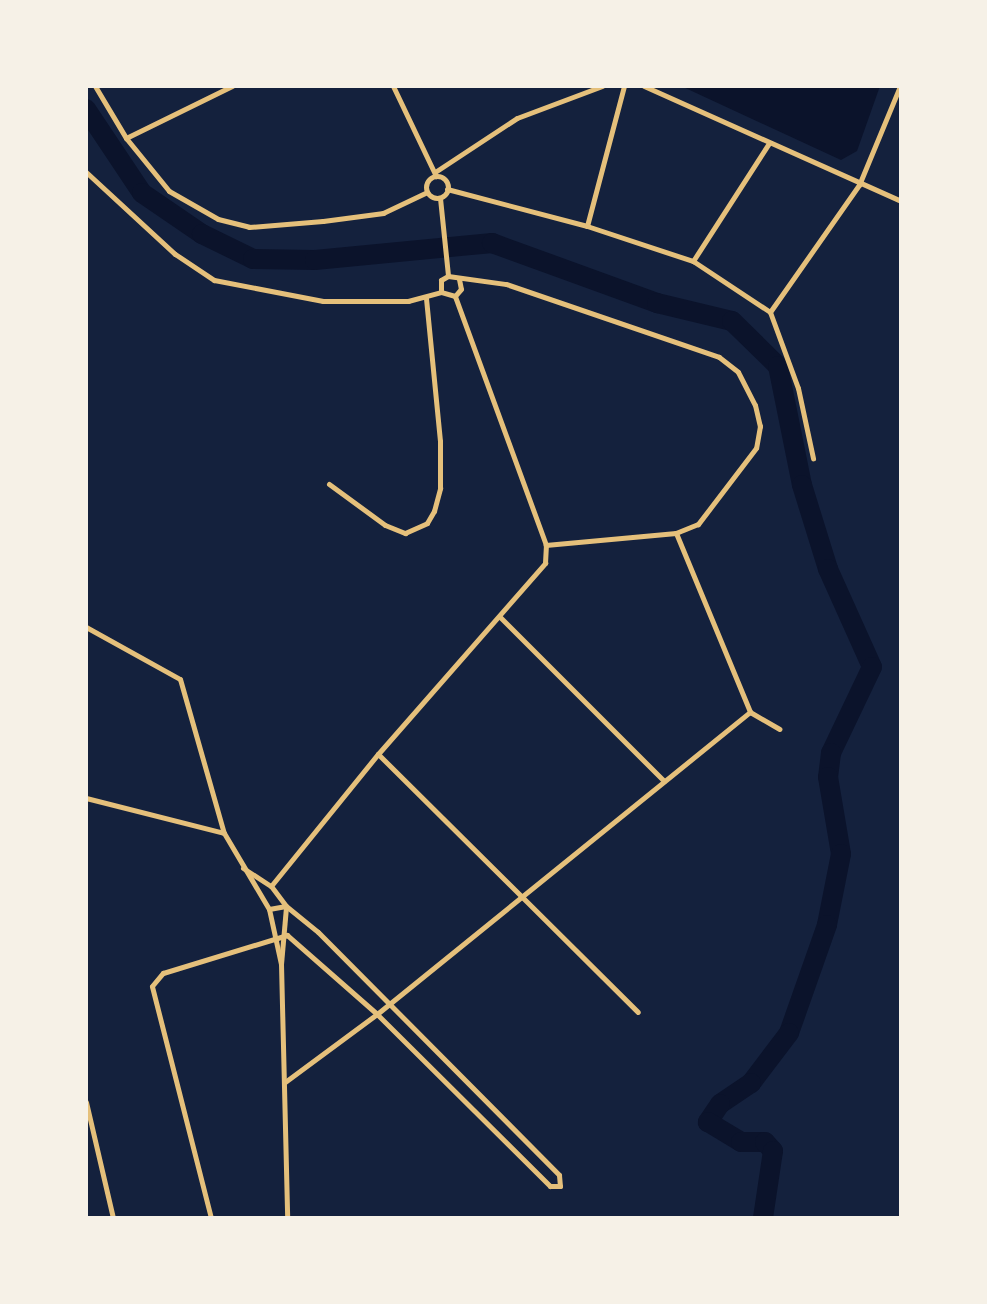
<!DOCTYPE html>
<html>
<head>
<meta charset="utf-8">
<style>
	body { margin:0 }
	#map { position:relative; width:987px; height:1304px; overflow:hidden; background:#14213d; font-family:"Titillium Web",sans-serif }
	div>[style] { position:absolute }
	.water>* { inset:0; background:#0b132b }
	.river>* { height:20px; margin:-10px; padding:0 10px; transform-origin:10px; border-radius:10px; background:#0b132b }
	.minor>* { height:5px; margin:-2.5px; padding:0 2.5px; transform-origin:2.5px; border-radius:2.5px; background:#e5c07b }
	.minor>.ring { margin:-2.5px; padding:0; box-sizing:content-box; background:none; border:5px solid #e5c07b; border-radius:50% }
	span { translate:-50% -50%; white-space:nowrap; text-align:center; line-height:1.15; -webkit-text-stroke:6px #f6f1e7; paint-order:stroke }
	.frame { position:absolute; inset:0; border:88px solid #f6f1e7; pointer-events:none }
</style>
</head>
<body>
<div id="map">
	<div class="water">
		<i style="clip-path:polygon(681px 86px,880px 86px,857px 151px,841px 160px)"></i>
	</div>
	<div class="river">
		<i style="left:86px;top:109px;width:101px;rotate:56.3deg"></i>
		<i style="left:142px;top:193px;width:73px;rotate:34.3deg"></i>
		<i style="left:202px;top:234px;width:57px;rotate:26.1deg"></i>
		<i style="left:253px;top:259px;width:62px;rotate:0.9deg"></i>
		<i style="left:315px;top:260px;width:178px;rotate:-5.5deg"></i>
		<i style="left:492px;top:243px;width:176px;rotate:20deg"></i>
		<i style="left:657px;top:303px;width:77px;rotate:13.5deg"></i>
		<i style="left:732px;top:321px;width:64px;rotate:44.4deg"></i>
		<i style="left:778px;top:366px;width:121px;rotate:78.6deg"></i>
		<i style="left:802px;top:485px;width:88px;rotate:72.8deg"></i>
		<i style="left:828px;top:569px;width:107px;rotate:65.8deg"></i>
		<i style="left:872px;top:667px;width:95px;rotate:115.5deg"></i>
		<i style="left:831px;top:753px;width:24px;rotate:97deg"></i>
		<i style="left:828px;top:777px;width:78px;rotate:80.4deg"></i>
		<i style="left:841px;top:854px;width:72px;rotate:101.2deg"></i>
		<i style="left:827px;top:925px;width:114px;rotate:109.4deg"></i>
		<i style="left:789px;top:1033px;width:63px;rotate:127.2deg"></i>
		<i style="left:751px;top:1083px;width:37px;rotate:146deg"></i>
		<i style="left:720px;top:1104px;width:22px;rotate:124deg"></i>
		<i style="left:708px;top:1122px;width:39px;rotate:31deg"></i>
		<i style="left:741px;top:1142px;width:24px"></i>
		<i style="left:765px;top:1142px;width:12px;rotate:48deg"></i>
		<i style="left:773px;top:1151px;width:68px;rotate:98.5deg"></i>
	</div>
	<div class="minor">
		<i style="left:95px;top:86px;width:61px;rotate:59.2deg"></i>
		<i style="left:126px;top:138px;width:68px;rotate:50.9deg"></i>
		<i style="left:169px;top:191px;width:56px;rotate:29.7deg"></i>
		<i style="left:218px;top:219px;width:32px;rotate:14deg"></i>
		<i style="left:249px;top:227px;width:74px;rotate:-4.6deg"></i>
		<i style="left:323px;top:221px;width:61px;rotate:-7.6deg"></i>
		<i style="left:383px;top:213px;width:49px;rotate:-25.5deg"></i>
		<i style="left:393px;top:86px;width:100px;rotate:64.5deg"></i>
		<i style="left:644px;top:86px;width:282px;rotate:24.1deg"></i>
		<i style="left:126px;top:138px;width:118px;rotate:-26.1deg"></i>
		<i style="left:86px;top:172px;width:121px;rotate:42.7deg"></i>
		<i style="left:175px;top:254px;width:47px;rotate:33.7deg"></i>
		<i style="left:214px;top:280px;width:111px;rotate:10.9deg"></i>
		<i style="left:323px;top:301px;width:85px"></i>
		<i style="left:408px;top:301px;width:34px;rotate:-15deg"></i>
		<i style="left:435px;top:172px;width:98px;rotate:-33.4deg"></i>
		<i style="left:517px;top:118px;width:91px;rotate:-20.6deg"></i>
		<i class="ring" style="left:426px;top:176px;width:17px;height:17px"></i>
		<i style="left:447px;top:189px;width:145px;rotate:14.8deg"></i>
		<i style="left:587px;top:226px;width:112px;rotate:18.3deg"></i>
		<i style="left:693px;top:261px;width:92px;rotate:33.5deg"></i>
		<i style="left:770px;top:312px;width:81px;rotate:69.8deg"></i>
		<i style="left:798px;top:388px;width:72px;rotate:77.9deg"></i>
		<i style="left:440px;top:198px;width:78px;rotate:84.1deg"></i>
		<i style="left:587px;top:226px;width:145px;rotate:-75.2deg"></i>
		<i style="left:693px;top:261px;width:140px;rotate:-57.2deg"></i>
		<i style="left:459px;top:279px;width:10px;rotate:79deg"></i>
		<i style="left:461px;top:289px;width:9px;rotate:131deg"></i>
		<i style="left:455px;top:296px;width:15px;rotate:-164deg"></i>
		<i style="left:441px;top:292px;width:12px;rotate:-90deg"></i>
		<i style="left:441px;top:280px;width:8px;rotate:-30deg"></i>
		<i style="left:448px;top:276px;width:59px;rotate:7.9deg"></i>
		<i style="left:506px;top:284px;width:225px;rotate:18.9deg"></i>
		<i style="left:719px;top:357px;width:24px;rotate:38deg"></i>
		<i style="left:738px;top:372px;width:37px;rotate:63deg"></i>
		<i style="left:755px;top:405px;width:22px;rotate:77deg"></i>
		<i style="left:760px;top:426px;width:22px;rotate:100deg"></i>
		<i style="left:756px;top:448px;width:96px;rotate:127.3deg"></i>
		<i style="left:698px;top:524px;width:24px;rotate:158deg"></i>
		<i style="left:676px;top:533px;width:131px;rotate:174.7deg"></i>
		<i style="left:770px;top:312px;width:155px;rotate:-55deg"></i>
		<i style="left:859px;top:185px;width:107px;rotate:-67.5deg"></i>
		<i style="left:329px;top:484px;width:69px;rotate:36.2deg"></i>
		<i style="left:385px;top:525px;width:22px;rotate:22deg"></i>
		<i style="left:405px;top:533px;width:24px;rotate:-24deg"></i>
		<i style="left:427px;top:523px;width:14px;rotate:-60deg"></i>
		<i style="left:434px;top:511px;width:24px;rotate:-75deg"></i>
		<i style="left:440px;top:488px;width:47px;rotate:-90deg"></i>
		<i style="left:440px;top:441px;width:144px;rotate:-95.6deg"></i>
		<i style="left:676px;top:533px;width:194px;rotate:67.5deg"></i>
		<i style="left:500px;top:617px;width:232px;rotate:45deg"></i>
		<i style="left:86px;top:627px;width:107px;rotate:29deg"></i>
		<i style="left:180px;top:679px;width:160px;rotate:74.1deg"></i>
		<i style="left:224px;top:833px;width:88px;rotate:59.4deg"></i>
		<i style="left:269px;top:909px;width:56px;rotate:77.7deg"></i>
		<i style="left:750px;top:712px;width:34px;rotate:30deg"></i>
		<i style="left:378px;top:754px;width:366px;rotate:44.8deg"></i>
		<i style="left:86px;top:798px;width:142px;rotate:14.2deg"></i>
		<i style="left:243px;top:868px;width:33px;rotate:33deg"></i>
		<i style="left:271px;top:886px;width:25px;rotate:53deg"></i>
		<i style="left:286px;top:906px;width:41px;rotate:39.1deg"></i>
		<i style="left:318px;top:932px;width:342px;rotate:45.2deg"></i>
		<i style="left:559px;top:1175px;width:11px;rotate:85deg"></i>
		<i style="left:560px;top:1186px;width:10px;rotate:180deg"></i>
		<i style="left:550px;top:1186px;width:244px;rotate:-135.2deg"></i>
		<i style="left:377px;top:1014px;width:120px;rotate:-138.7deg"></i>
		<i style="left:271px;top:886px;width:170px;rotate:-51deg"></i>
		<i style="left:378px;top:754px;width:254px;rotate:-48.8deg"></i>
		<i style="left:545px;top:563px;width:18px;rotate:-87deg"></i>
		<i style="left:546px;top:545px;width:265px;rotate:-110.1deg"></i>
		<i style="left:286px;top:907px;width:57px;rotate:95deg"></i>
		<i style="left:281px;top:964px;width:254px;rotate:88.6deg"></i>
		<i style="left:269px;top:909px;width:17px;rotate:-10deg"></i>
		<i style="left:285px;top:1082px;width:114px;rotate:-36.5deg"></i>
		<i style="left:377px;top:1014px;width:480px;rotate:-39deg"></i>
		<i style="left:86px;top:1102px;width:119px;rotate:76.9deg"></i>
		<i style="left:211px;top:1218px;width:239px;rotate:-104.3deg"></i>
		<i style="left:152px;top:986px;width:17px;rotate:-50deg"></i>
		<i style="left:163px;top:973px;width:130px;rotate:-17deg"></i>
	</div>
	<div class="frame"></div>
</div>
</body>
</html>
